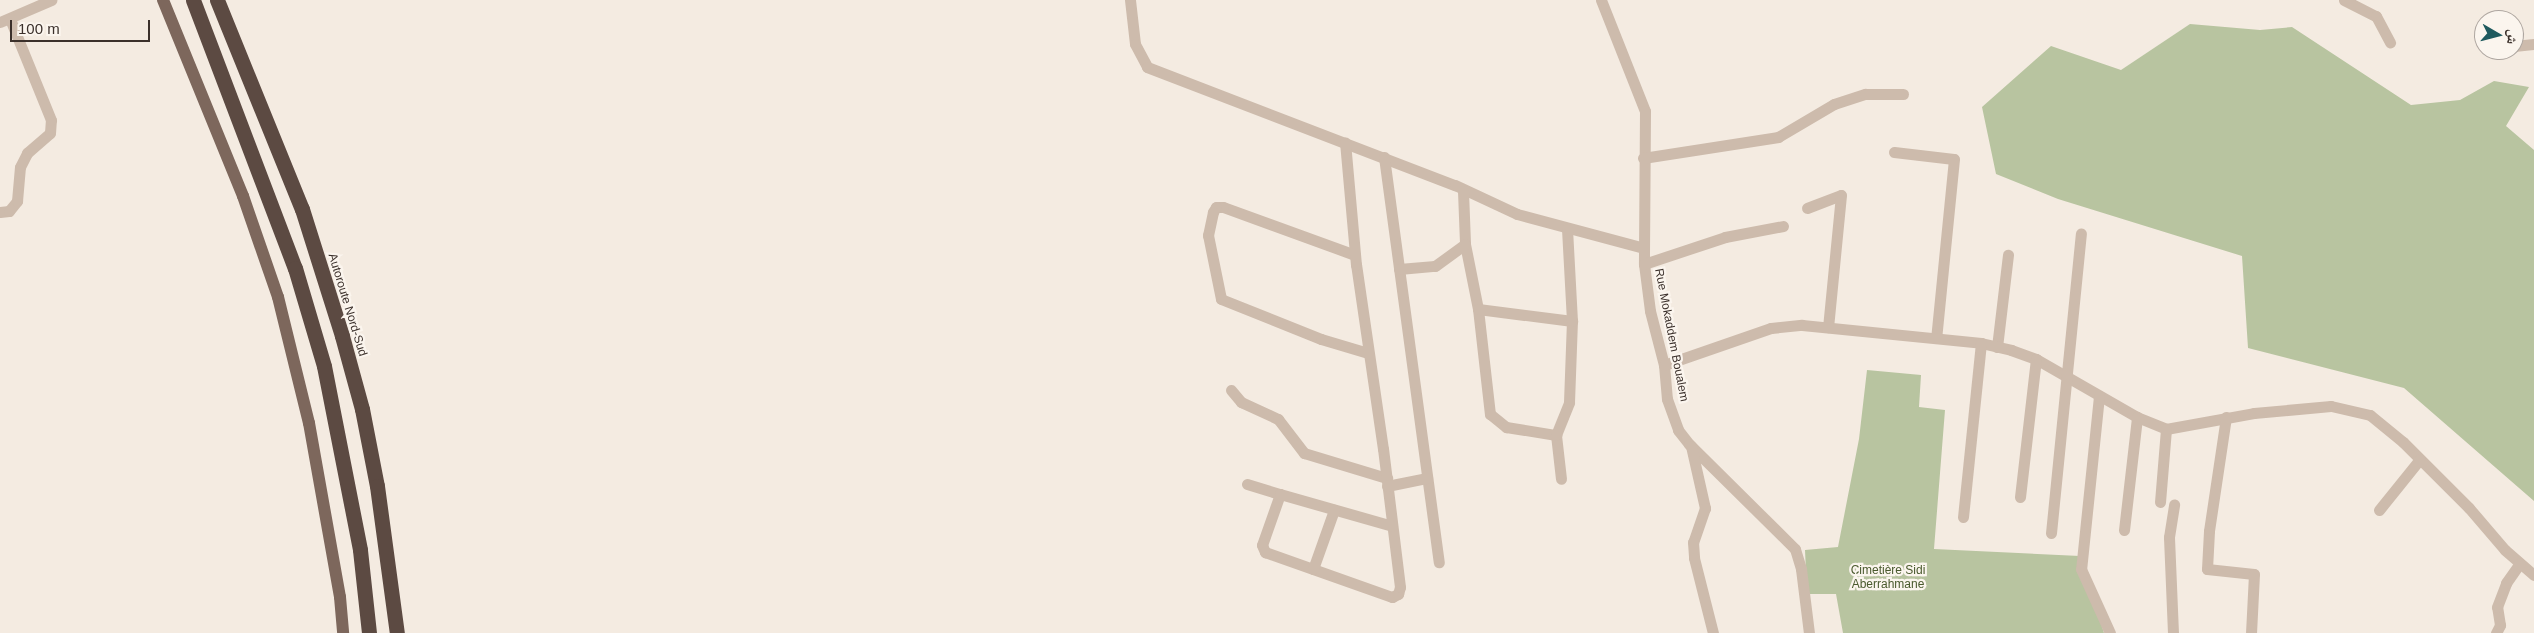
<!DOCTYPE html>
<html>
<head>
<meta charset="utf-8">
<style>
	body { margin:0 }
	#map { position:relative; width:2534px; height:633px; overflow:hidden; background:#f4ebe1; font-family:Helvetica,"Noto Naskh Arabic",sans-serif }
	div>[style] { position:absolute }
	.green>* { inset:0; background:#b8c4a0 }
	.minor>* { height:11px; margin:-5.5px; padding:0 5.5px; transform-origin:5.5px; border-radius:5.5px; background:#cdbbac }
	.major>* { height:12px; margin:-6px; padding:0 6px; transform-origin:6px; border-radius:6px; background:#7d675c }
	.highway>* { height:15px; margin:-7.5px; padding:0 7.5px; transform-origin:7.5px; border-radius:7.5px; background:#5c4a42 }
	span { translate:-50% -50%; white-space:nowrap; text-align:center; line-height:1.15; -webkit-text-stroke:4.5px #fbf5ee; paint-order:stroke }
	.street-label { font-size:12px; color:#3b302b }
	.park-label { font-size:12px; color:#4a5a2e }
	.north { position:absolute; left:2474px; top:10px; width:50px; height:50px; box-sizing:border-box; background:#fbf5ee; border:1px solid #aea6a0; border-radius:50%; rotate:98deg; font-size:14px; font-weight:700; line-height:20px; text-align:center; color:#3b302b }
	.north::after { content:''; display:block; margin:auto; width:18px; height:22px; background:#1f5a5e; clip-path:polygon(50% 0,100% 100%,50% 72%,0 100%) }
	.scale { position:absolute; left:10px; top:20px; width:140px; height:22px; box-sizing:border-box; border:2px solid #3b302b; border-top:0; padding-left:6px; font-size:15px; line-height:18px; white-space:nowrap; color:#3b302b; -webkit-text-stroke:4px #fbf5ee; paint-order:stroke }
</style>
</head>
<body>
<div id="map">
	<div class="green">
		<i style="clip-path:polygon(2190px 24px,2260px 30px,2292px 27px,2411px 105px,2460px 100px,2494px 81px,2529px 87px,2506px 126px,2534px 150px,2534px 501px,2404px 388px,2248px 348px,2242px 256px,2058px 199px,1996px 174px,1982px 107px,2051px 46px,2121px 70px)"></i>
		<i style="clip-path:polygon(1867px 370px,1921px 375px,1919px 407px,1945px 410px,1934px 549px,2080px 556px,2104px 633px,1843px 633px,1836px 594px,1807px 594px,1805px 550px,1838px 547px,1859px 439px)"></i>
	</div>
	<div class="minor">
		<i style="left:1130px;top:0;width:44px;rotate:83.5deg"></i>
		<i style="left:1135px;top:44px;width:26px;rotate:62deg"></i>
		<i style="left:1147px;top:67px;width:330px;rotate:21deg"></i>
		<i style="left:1455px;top:185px;width:68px;rotate:25.1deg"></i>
		<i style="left:1517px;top:214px;width:131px;rotate:15deg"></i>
		<i style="left:1601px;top:0;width:119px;rotate:68.4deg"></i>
		<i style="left:1645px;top:111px;width:153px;rotate:90.4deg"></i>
		<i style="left:1644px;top:264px;width:47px;rotate:82.7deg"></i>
		<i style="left:1650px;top:311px;width:56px;rotate:75.5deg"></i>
		<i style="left:1664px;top:365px;width:34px;rotate:85deg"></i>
		<i style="left:1667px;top:399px;width:33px;rotate:70deg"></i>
		<i style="left:1678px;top:430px;width:18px;rotate:52deg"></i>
		<i style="left:1689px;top:444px;width:149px;rotate:44.7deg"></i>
		<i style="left:1795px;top:549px;width:21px;rotate:73deg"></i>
		<i style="left:1801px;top:569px;width:64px;rotate:82.9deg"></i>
		<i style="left:2344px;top:0;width:36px;rotate:27deg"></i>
		<i style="left:2376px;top:16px;width:30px;rotate:62deg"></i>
		<i style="left:0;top:22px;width:56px;rotate:-23.3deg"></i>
		<i style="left:2514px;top:46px;width:20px;rotate:-6deg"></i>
		<i style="left:1894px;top:152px;width:60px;rotate:6.7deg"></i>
		<i style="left:1954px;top:159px;width:180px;rotate:95.7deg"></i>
		<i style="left:1384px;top:157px;width:409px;rotate:82.3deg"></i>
		<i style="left:1643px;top:158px;width:137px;rotate:-8.8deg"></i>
		<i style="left:1778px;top:137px;width:65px;rotate:-30.5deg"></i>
		<i style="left:1834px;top:104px;width:33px;rotate:-18deg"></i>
		<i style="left:1865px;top:94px;width:38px"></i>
		<i style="left:1463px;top:191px;width:53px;rotate:87.8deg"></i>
		<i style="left:1465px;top:244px;width:66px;rotate:78.7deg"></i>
		<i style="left:1478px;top:309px;width:106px;rotate:83.5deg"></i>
		<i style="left:1490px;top:414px;width:21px;rotate:39deg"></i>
		<i style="left:1506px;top:427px;width:51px;rotate:9.1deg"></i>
		<i style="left:1556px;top:435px;width:44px;rotate:83.5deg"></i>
		<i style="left:1807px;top:208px;width:36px;rotate:-21deg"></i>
		<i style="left:1841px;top:195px;width:133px;rotate:95.6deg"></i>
		<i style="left:0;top:212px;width:9px;rotate:-6deg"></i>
		<i style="left:9px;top:211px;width:13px;rotate:-51deg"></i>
		<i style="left:17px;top:201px;width:34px;rotate:-85deg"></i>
		<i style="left:20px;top:167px;width:16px;rotate:-63deg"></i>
		<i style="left:27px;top:153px;width:30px;rotate:-41deg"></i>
		<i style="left:50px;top:133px;width:13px;rotate:-86deg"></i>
		<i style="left:51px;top:120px;width:109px;rotate:-112.1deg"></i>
		<i style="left:1355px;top:255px;width:140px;rotate:-160deg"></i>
		<i style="left:1223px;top:207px;width:7px;rotate:180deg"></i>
		<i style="left:1216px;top:207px;width:6px;rotate:121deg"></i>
		<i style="left:1213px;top:212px;width:24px;rotate:102deg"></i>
		<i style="left:1208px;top:235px;width:65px;rotate:78.5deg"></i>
		<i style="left:1221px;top:299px;width:108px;rotate:21.8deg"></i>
		<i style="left:1321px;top:339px;width:49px;rotate:16.6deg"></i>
		<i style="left:1644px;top:264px;width:85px;rotate:-18.4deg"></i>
		<i style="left:1725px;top:237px;width:59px;rotate:-10.7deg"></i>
		<i style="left:1399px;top:269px;width:36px;rotate:-5deg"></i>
		<i style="left:1435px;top:266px;width:37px;rotate:-36deg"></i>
		<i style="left:1478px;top:309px;width:95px;rotate:7.3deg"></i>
		<i style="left:1997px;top:347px;width:93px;rotate:-83.2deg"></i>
		<i style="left:1664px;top:365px;width:113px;rotate:-19.1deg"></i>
		<i style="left:1771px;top:328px;width:31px;rotate:-6deg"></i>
		<i style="left:1802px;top:325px;width:180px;rotate:5.7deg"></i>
		<i style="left:1981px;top:343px;width:31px;rotate:13deg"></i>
		<i style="left:2011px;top:350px;width:27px;rotate:20deg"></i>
		<i style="left:2036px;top:359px;width:116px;rotate:29.9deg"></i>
		<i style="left:2137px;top:417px;width:31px;rotate:22deg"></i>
		<i style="left:2166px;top:429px;width:89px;rotate:-10.3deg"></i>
		<i style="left:2254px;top:413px;width:77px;rotate:-5.2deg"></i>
		<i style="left:2331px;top:406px;width:40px;rotate:13deg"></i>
		<i style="left:2370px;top:415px;width:43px;rotate:39.3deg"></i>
		<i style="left:2403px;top:442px;width:93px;rotate:45deg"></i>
		<i style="left:2469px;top:508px;width:55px;rotate:49.4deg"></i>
		<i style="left:2505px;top:550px;width:38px;rotate:41deg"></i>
		<i style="left:1231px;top:390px;width:16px;rotate:50deg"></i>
		<i style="left:1241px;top:402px;width:41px;rotate:24.7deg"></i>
		<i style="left:1278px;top:419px;width:43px;rotate:52.6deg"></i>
		<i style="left:1304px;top:453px;width:87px;rotate:16.8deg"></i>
		<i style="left:2099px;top:396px;width:174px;rotate:95.9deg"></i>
		<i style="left:2081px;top:569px;width:70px;rotate:65.6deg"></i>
		<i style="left:2226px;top:417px;width:115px;rotate:98.5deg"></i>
		<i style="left:2209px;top:531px;width:38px;rotate:93deg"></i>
		<i style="left:2207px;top:569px;width:47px;rotate:6.1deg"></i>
		<i style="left:2254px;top:574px;width:59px;rotate:92.9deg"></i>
		<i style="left:1556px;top:435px;width:35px;rotate:-68deg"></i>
		<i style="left:1569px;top:402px;width:81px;rotate:-87.9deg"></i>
		<i style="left:1572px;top:321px;width:92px;rotate:-93.1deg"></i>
		<i style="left:1691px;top:446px;width:64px;rotate:77.3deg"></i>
		<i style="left:1705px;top:508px;width:36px;rotate:109deg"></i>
		<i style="left:1693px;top:542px;width:16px;rotate:86deg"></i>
		<i style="left:1694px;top:558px;width:77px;rotate:75.8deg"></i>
		<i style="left:1247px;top:484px;width:34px;rotate:17deg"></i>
		<i style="left:1280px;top:494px;width:54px;rotate:109.4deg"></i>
		<i style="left:1262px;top:545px;width:8px;rotate:67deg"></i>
		<i style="left:1265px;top:552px;width:135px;rotate:19.5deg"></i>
		<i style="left:1392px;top:597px;width:7px;rotate:-27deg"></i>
		<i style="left:1398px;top:594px;width:7px;rotate:-74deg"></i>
		<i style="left:1400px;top:587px;width:139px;rotate:-97deg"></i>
		<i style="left:1383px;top:449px;width:186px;rotate:-98.3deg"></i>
		<i style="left:1356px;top:265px;width:123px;rotate:-95.1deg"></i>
		<i style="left:1387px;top:486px;width:41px;rotate:-11.3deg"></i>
		<i style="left:1280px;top:494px;width:116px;rotate:15.9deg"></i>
		<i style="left:2020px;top:497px;width:139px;rotate:-83.4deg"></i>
		<i style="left:2160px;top:502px;width:73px;rotate:-85.3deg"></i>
		<i style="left:2379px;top:510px;width:65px;rotate:-51.2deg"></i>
		<i style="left:1963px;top:517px;width:175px;rotate:-84.1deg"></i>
		<i style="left:2124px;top:530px;width:114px;rotate:-83.4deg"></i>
		<i style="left:2051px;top:533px;width:301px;rotate:-84.3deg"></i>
		<i style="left:1313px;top:569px;width:63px;rotate:-70.4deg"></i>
		<i style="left:2173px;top:633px;width:96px;rotate:-92.4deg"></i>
		<i style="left:2169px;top:537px;width:33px;rotate:-81deg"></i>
		<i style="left:2496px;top:633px;width:9px;rotate:-63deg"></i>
		<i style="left:2500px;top:625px;width:18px;rotate:-99deg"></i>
		<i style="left:2497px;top:607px;width:26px;rotate:-69deg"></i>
		<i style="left:2506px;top:583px;width:24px;rotate:-55deg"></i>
	</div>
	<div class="major">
		<i style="left:163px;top:0;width:212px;rotate:67.8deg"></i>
		<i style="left:243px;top:196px;width:107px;rotate:70.9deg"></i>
		<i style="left:278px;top:297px;width:130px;rotate:76.2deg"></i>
		<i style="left:309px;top:423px;width:177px;rotate:79.9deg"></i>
		<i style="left:340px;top:597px;width:36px;rotate:85deg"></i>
	</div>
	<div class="highway">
		<i style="left:193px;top:0;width:287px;rotate:69.2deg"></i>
		<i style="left:295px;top:268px;width:102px;rotate:73.5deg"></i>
		<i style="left:324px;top:366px;width:187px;rotate:78.9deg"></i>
		<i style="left:360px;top:550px;width:83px;rotate:83.8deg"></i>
		<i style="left:217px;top:0;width:226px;rotate:67.9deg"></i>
		<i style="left:302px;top:209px;width:133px;rotate:72.5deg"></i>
		<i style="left:342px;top:336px;width:76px;rotate:74.7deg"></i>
		<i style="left:362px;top:409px;width:78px;rotate:79deg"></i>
		<i style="left:377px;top:486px;width:148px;rotate:82.3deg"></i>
	</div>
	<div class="street-label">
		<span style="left:347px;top:305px;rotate:73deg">Autoroute Nord-Sud</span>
		<span style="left:1671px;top:335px;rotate:79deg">Rue Mokaddem Boualem</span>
	</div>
	<div class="park-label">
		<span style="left:1888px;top:578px">Cimetière Sidi<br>Aberrahmane</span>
	</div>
	<div class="north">ش</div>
	<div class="scale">100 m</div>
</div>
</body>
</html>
